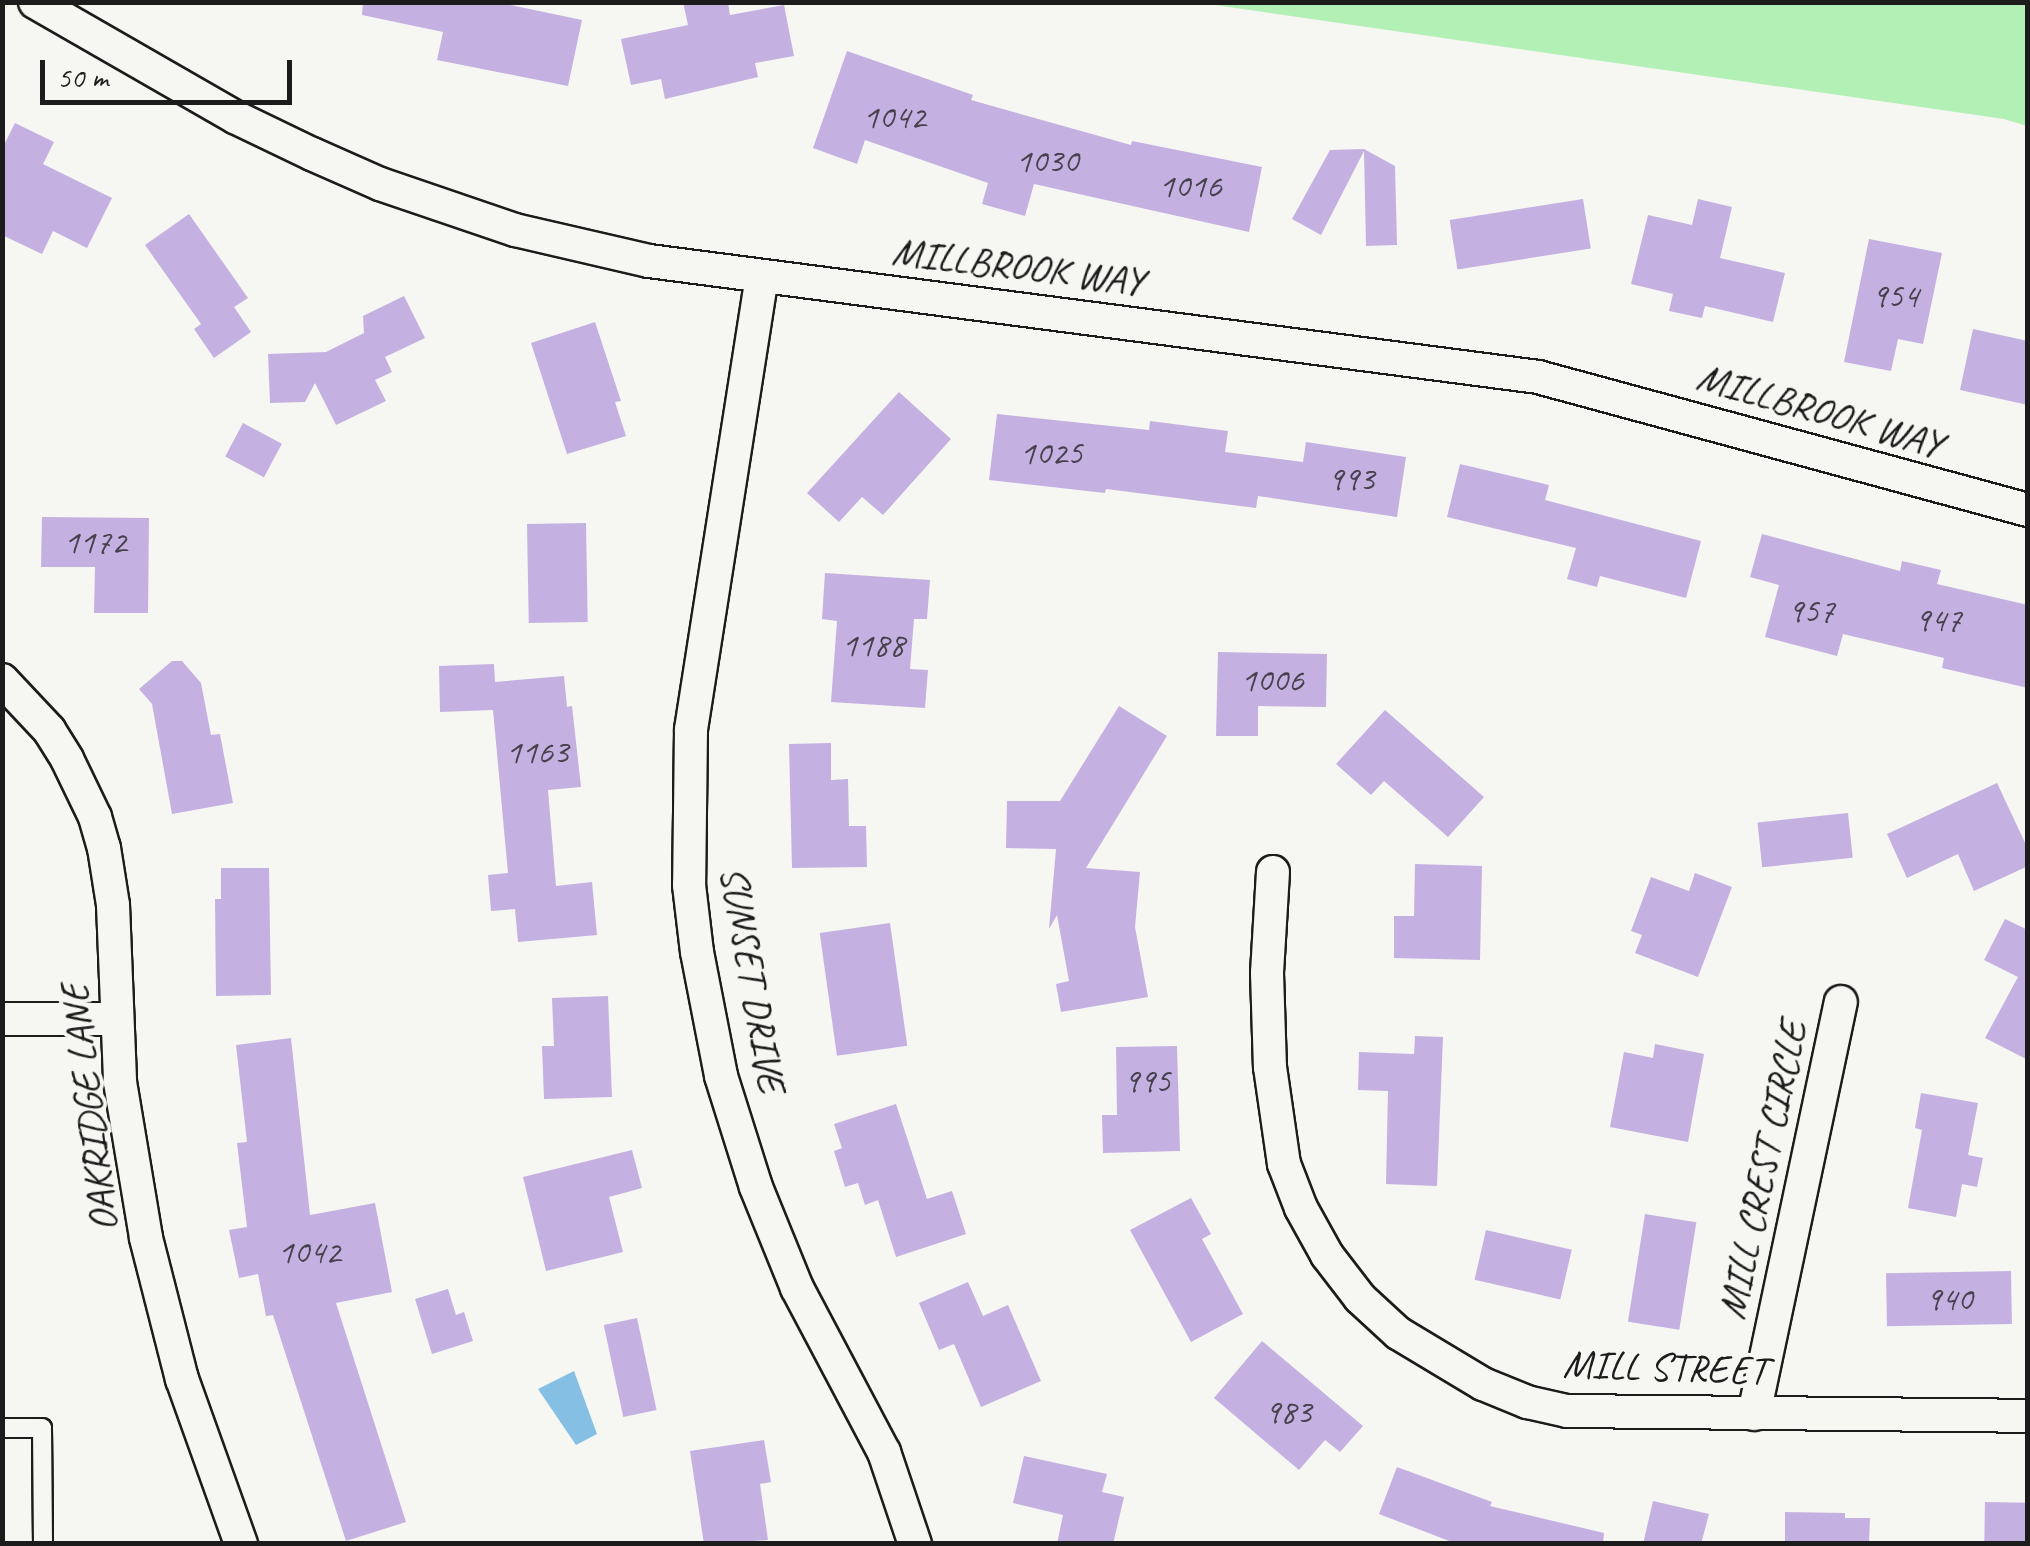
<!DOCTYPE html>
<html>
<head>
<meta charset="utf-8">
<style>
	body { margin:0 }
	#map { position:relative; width:2030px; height:1546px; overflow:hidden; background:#f6f6f2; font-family:Caveat,sans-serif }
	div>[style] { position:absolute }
	.green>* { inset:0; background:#b2f0b6 }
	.water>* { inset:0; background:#85c0e4 }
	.building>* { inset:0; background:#c5b1e1; transform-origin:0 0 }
	.roads { filter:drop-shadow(2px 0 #1c1c1c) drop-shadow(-2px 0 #1c1c1c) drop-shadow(0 2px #1c1c1c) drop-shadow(0 -2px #1c1c1c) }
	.lane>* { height:18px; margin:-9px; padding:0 9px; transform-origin:9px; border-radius:9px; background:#f6f6f2 }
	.street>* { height:32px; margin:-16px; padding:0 16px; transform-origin:16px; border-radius:16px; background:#f6f6f2 }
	span { translate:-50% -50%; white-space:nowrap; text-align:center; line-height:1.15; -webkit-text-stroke:8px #f6f6f2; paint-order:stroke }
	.number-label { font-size:35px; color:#46414d }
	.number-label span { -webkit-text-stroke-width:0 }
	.street-label { font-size:40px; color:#1c1c1c }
	.frame { position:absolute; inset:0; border:5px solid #1c1c1c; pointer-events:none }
	.scale { position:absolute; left:40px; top:60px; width:252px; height:45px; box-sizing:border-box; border:5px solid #1c1c1c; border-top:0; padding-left:12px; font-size:30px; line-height:35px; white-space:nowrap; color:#1c1c1c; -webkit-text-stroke:8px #f6f6f2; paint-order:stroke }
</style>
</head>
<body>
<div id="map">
	<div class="green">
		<i style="clip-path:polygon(1201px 3px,2027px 3px,2027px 126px,2004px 119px)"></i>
	</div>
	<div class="water">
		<i style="clip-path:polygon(574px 1371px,597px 1434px,576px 1445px,538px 1389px)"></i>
	</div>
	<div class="building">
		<i style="clip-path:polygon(363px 2px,496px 2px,582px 20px,568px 86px,437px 60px,443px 32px,362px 15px)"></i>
		<i style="clip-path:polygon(683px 2px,728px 2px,730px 15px,784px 5px,794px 56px,755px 63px,758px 77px,665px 99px,661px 79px,631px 85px,621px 39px,688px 25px)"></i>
		<i style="clip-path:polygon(847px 51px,973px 95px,971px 100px,1131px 145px,1132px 141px,1262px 167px,1249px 232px,1034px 184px,1025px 216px,982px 204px,988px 183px,865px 140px,857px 164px,813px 148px)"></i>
		<i style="clip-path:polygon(15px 123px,54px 142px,43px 164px,112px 198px,87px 248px,53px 231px,42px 254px,2px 235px,2px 149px)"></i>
		<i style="clip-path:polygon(1364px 149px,1395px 166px,1397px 245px,1366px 246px,1364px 151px,1321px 235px,1292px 219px,1330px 150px)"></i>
		<i style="left:1583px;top:199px;width:50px;height:135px;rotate:81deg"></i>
		<i style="clip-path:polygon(1698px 199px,1732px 207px,1720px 258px,1785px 273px,1773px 322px,1705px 306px,1702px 318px,1669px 311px,1673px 294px,1631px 284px,1648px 215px,1692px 225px)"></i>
		<i style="clip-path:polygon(189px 214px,248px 298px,234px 307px,251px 332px,214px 358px,194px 329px,201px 324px,145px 245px)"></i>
		<i style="clip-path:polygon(1869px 239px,1942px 253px,1923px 344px,1898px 339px,1891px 371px,1844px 362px)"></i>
		<i style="clip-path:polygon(404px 296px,425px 338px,385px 357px,392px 372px,375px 380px,386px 401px,336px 425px,315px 383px,305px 402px,270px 403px,268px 354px,326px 352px,364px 333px,363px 316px)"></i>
		<i style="clip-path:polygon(595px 322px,621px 401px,615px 402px,626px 436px,567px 454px,531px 343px)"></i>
		<i style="clip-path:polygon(1973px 329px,2028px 341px,2028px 405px,1960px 390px)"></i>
		<i style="clip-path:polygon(899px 392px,951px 439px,883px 515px,862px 497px,839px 522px,807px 493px)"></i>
		<i style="clip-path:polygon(997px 414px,1149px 430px,1150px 421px,1228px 431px,1225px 452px,1303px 462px,1306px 442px,1406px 457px,1397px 517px,1258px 496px,1256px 508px,1106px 489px,1105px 493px,989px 480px)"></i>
		<i style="left:243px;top:423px;width:44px;height:38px;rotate:28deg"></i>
		<i style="clip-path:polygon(1460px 464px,1549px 485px,1545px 500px,1701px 541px,1686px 598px,1600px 576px,1597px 587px,1567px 579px,1576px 548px,1447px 517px)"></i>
		<i style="clip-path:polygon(42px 517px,149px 518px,148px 613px,94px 613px,95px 567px,41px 567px)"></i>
		<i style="left:586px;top:523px;width:99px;height:59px;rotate:89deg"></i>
		<i style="clip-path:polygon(1762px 534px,1900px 571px,1902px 561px,1941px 570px,1937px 584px,2028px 605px,2028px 688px,1942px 668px,1944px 658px,1843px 634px,1837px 656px,1765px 637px,1779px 585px,1750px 577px)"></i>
		<i style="clip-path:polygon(825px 573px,930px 580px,927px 619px,914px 619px,910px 669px,928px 670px,925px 708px,831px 702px,837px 621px,822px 619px)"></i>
		<i style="clip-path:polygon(1218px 652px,1327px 654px,1326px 707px,1258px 706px,1258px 736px,1216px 736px)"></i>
		<i style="clip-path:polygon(172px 661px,182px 661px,201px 683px,211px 735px,220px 734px,233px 803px,172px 814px,152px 704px,139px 689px)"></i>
		<i style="clip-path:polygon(494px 664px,495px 682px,564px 676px,567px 707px,572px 706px,581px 787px,548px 790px,556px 886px,592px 882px,597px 935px,518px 942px,515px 909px,491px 911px,488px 875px,508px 873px,493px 710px,440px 712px,439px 666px)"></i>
		<i style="clip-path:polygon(1119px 706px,1167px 736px,1086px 868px,1140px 872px,1135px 927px,1148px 997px,1061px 1012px,1056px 984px,1069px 981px,1057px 915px,1049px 929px,1056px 849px,1006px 848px,1007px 801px,1060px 801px)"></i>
		<i style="clip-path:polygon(1385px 710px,1484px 797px,1448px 837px,1384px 781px,1371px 795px,1336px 764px)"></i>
		<i style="clip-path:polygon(831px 743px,831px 780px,848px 779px,849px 826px,866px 826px,867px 867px,792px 868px,789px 744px)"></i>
		<i style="clip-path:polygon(1997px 783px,2028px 849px,2028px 866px,1974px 891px,1958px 854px,1907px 878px,1887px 834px)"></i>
		<i style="left:1848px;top:813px;width:45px;height:91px;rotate:84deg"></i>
		<i style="clip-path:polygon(1415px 864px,1482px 866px,1480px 960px,1394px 958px,1394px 916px,1414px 916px)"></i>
		<i style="clip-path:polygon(221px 868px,269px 868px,271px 995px,216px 996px,215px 899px,221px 899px)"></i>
		<i style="clip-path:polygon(1695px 873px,1732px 887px,1698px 977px,1635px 953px,1642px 935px,1631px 931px,1651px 877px,1689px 891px)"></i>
		<i style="clip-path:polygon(2005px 919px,2028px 930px,2028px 1060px,1985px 1038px,2018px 977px,1984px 960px)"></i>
		<i style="left:890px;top:923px;width:124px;height:71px;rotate:82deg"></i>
		<i style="clip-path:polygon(608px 996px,612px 1097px,544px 1099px,542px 1046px,554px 1046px,552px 998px)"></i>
		<i style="clip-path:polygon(1415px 1036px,1443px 1037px,1437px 1186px,1386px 1184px,1388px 1091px,1358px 1090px,1359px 1052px,1414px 1054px)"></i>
		<i style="clip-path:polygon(291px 1038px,310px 1215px,375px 1203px,392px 1292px,336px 1303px,406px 1522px,346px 1541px,273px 1315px,266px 1316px,258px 1274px,239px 1278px,229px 1230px,247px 1227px,237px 1143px,247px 1142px,236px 1045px)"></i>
		<i style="clip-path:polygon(1655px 1044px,1704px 1054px,1688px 1142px,1610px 1127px,1624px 1052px,1653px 1058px)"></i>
		<i style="clip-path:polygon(1177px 1046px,1180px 1151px,1103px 1153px,1102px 1115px,1117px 1115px,1116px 1047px)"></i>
		<i style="clip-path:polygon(1921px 1093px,1978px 1103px,1968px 1155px,1983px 1158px,1977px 1187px,1962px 1184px,1956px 1217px,1908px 1208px,1922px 1130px,1915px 1128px)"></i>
		<i style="clip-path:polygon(896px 1104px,927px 1199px,952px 1191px,966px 1234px,896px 1257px,878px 1200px,865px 1205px,858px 1183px,845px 1187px,834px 1151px,842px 1148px,834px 1124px)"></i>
		<i style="clip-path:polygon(632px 1150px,642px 1188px,609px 1197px,623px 1252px,546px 1271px,523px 1177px)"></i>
		<i style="clip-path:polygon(1191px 1198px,1211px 1234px,1202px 1239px,1243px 1314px,1191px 1342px,1130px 1230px)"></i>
		<i style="left:1645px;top:1214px;width:52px;height:109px;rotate:9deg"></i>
		<i style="left:1486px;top:1230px;width:88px;height:51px;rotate:13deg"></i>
		<i style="left:2011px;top:1271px;width:53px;height:125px;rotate:89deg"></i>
		<i style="clip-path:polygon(968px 1282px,983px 1316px,1008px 1305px,1041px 1381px,981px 1407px,954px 1344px,939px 1350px,919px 1303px)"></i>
		<i style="clip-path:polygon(448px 1289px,456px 1315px,464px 1312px,473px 1341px,432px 1354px,415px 1299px)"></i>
		<i style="left:637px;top:1318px;width:94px;height:34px;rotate:78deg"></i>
		<i style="clip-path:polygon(1262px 1341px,1363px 1426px,1340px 1452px,1325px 1440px,1299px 1470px,1214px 1398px)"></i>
		<i style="clip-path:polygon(764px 1440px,771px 1482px,760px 1484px,768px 1540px,704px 1544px,690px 1451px)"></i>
		<i style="clip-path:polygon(1024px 1456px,1107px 1474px,1102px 1492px,1124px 1497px,1113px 1544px,1057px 1544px,1063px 1515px,1013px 1503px)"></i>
		<i style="clip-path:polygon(1397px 1467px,1492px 1502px,1490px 1506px,1604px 1533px,1603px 1544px,1457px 1544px,1379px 1514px)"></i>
		<i style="clip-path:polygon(1653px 1501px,1709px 1514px,1701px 1544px,1643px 1544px)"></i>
		<i style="left:1985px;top:1502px;width:43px;height:42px;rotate:1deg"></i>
		<i style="clip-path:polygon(1785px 1512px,1845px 1513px,1845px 1518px,1870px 1518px,1869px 1544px,1785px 1544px)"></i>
	</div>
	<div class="roads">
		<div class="lane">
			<i style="left:2px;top:1428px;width:40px"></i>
			<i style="left:42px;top:1428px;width:116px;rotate:89.5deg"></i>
		</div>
		<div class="street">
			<i style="left:35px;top:2px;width:231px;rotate:29.9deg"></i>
			<i style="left:235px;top:117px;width:85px;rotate:25.7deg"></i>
			<i style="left:312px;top:154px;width:74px;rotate:23.8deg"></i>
			<i style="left:380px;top:184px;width:143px;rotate:18.8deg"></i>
			<i style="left:515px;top:230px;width:138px;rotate:13deg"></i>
			<i style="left:649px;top:261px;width:897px;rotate:7.43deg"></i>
			<i style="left:1538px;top:377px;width:508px;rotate:15.19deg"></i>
			<i style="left:762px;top:276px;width:460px;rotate:98.9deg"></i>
			<i style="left:691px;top:730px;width:155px;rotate:90.7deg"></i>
			<i style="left:689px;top:885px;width:67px;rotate:83.2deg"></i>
			<i style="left:697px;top:952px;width:126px;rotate:79deg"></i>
			<i style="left:721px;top:1076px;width:116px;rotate:72.5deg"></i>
			<i style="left:756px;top:1187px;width:109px;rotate:67.9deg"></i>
			<i style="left:797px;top:1288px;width:186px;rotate:62.1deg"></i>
			<i style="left:884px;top:1452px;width:97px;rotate:71.4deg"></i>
			<i style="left:2px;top:680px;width:69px;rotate:46.8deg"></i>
			<i style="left:49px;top:730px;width:34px;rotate:58deg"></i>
			<i style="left:67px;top:759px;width:64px;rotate:64.2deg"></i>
			<i style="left:95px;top:817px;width:32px;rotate:74deg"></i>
			<i style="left:104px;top:848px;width:58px;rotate:81deg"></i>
			<i style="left:113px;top:905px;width:177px;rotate:87.7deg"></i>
			<i style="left:120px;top:1082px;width:158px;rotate:80.5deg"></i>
			<i style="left:146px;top:1238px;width:146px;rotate:75.7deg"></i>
			<i style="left:182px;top:1379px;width:175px;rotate:70.3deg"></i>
			<i style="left:1273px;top:872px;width:101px;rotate:93.4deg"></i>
			<i style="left:1267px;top:973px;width:94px;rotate:88.2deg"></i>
			<i style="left:1270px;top:1067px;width:98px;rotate:81.8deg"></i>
			<i style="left:1284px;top:1164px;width:47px;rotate:68.9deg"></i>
			<i style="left:1301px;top:1208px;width:54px;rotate:61deg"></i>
			<i style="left:1327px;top:1255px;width:54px;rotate:52.5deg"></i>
			<i style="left:1360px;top:1298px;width:52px;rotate:42.6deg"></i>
			<i style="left:1398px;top:1333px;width:99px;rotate:31deg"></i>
			<i style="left:1483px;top:1384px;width:48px;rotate:22.2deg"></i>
			<i style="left:1527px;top:1402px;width:41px;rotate:12.7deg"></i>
			<i style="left:1567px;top:1411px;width:461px;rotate:0.6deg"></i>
			<i style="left:2px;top:1019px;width:114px"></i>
			<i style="left:1754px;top:1414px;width:421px;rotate:-78.1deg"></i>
		</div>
	</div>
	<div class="number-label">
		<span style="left:894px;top:117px">1042</span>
		<span style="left:1047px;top:161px">1030</span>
		<span style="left:1190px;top:186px">1016</span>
		<span style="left:1895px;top:296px">954</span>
		<span style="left:1051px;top:453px">1025</span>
		<span style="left:1351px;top:479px">993</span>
		<span style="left:95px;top:542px">1172</span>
		<span style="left:1811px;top:611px">957</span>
		<span style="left:1938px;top:620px">947</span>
		<span style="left:873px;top:645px">1188</span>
		<span style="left:1272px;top:680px">1006</span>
		<span style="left:537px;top:752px">1163</span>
		<span style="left:1147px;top:1081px">995</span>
		<span style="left:309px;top:1252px">1042</span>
		<span style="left:1949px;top:1299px">940</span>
		<span style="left:1288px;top:1412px">983</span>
	</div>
	<div class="street-label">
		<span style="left:1018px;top:266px;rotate:7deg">MILLBROOK WAY</span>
		<span style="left:1820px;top:410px;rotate:16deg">MILLBROOK WAY</span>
		<span style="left:753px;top:979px;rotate:80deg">SUNSET DRIVE</span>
		<span style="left:89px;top:1108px;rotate:-97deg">OAKRIDGE LANE</span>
		<span style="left:1762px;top:1170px;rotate:-78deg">MILL CREST CIRCLE</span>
		<span style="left:1665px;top:1367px;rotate:2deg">MILL STREET</span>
	</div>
	<div class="frame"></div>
	<div class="scale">50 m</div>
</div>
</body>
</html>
